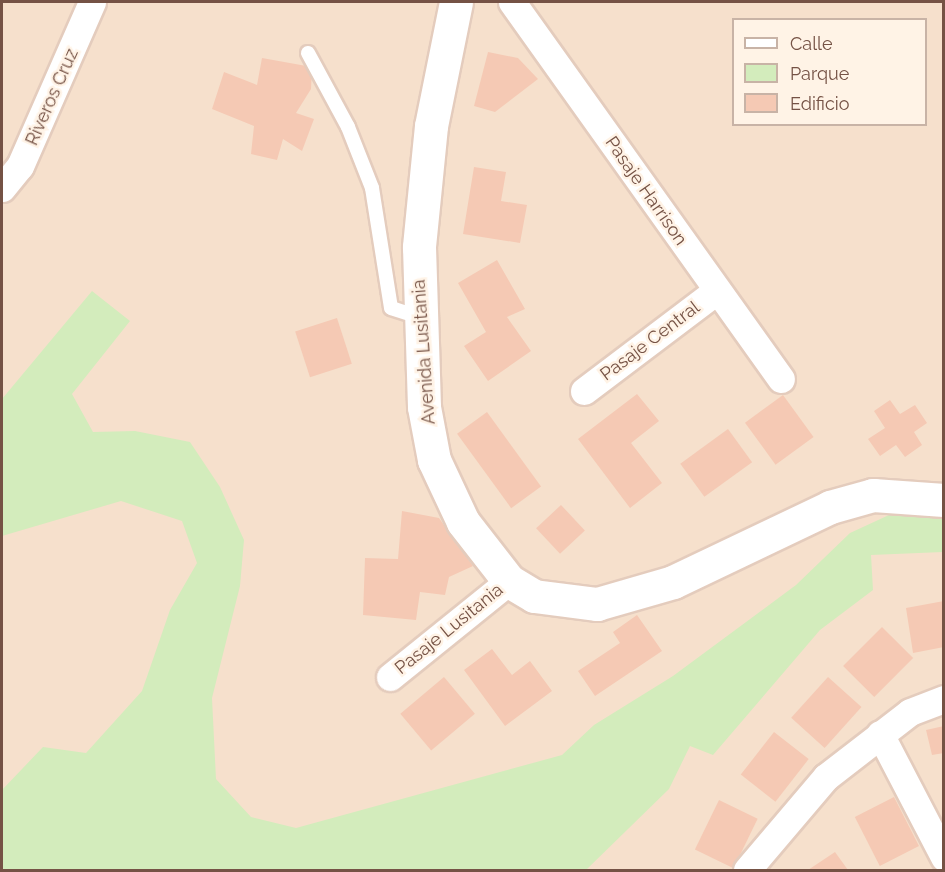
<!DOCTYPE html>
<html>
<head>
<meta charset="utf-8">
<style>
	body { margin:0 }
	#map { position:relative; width:945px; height:872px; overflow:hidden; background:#feefde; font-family:Raleway,sans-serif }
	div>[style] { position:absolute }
	.residential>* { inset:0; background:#f6e0cc }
	.green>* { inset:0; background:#d3ecbc }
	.building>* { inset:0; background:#f5c9b4; transform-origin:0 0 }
	.roads { filter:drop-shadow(2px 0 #e4ccbd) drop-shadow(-2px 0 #e4ccbd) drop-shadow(0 2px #e4ccbd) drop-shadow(0 -2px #e4ccbd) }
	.lane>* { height:14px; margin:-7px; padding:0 7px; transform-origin:7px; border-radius:7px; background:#fff }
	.street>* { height:27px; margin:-13.5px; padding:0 13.5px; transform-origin:13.5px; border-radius:13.5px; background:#fff }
	.secondary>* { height:33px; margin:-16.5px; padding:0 16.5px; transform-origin:16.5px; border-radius:16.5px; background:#fff }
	span { translate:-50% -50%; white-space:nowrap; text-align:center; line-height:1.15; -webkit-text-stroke:5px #fff3e6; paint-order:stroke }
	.street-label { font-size:18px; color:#755245 }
	.frame { position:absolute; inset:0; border:3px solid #755245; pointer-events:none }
	.legend { position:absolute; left:732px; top:18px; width:195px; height:108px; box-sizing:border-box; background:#fff3e6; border:2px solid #c8b3a6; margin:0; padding:8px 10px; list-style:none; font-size:18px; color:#755245 }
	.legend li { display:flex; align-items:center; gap:12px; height:30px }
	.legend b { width:30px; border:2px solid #c8b3a6 }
</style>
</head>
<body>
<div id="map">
	<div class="residential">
		<i style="clip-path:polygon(evenodd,2px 2px,943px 2px,943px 870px,2px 870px,2px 2px,734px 20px,926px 20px,926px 124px,734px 124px,734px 20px)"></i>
	</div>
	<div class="green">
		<i style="clip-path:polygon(92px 291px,130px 321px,72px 394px,93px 432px,135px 431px,190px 442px,220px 487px,244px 540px,240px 586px,212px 698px,216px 779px,251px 817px,296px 828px,562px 755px,594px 725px,673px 676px,796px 585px,850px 533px,902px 509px,943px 514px,943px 552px,871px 555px,873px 590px,820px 630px,713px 755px,690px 746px,669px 789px,586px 870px,2px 870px,2px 790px,43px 747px,86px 753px,142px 691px,170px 610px,197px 563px,182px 521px,121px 501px,2px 536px,2px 399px)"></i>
	</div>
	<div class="building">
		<i style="clip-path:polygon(488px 52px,518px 58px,538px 79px,495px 112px,474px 106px)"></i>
		<i style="clip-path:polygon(262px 58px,312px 67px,311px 89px,296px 113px,314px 119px,302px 151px,283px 139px,277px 160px,251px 154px,254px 126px,212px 109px,224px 72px,257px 85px)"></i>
		<i style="clip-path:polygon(474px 167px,506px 172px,501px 201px,527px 205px,520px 243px,463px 234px)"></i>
		<i style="clip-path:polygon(497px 260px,525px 309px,507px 317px,531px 351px,488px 381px,464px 346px,486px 332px,458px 283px)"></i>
		<i style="left:337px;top:318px;width:48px;height:44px;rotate:72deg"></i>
		<i style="clip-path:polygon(637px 394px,659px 421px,631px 443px,662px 483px,630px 508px,578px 439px)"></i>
		<i style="left:783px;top:395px;width:52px;height:47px;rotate:54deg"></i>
		<i style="clip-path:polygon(890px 400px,900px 414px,915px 405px,927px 423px,914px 432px,922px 445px,905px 457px,896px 445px,880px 456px,868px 439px,885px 428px,874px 411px)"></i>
		<i style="left:487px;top:412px;width:92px;height:37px;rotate:54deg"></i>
		<i style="left:728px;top:429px;width:41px;height:59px;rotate:54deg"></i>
		<i style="left:561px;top:505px;width:35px;height:34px;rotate:47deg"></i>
		<i style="clip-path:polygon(402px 511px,439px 518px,473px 566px,449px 577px,445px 595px,420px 592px,416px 620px,363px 615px,365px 558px,398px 559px)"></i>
		<i style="clip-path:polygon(944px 601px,944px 647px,913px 653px,906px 608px)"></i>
		<i style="clip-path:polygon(637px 615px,662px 651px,595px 696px,578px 671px,620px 643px,613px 632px)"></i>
		<i style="left:882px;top:627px;width:44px;height:55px;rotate:45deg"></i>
		<i style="clip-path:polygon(492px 649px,512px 675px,530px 661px,552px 691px,505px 726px,464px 670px)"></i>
		<i style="left:444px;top:677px;width:48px;height:57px;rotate:50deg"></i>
		<i style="left:828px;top:677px;width:45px;height:55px;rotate:42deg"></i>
		<i style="clip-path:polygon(944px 726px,944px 753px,932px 755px,926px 730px)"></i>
		<i style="left:774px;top:732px;width:44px;height:54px;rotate:38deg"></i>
		<i style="left:894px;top:797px;width:55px;height:44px;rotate:63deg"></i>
		<i style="left:719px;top:800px;width:43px;height:55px;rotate:26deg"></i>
		<i style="clip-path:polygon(835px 852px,848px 870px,808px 870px)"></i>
	</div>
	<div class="roads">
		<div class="lane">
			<i style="left:308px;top:53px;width:84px;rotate:61.6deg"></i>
			<i style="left:348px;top:127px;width:66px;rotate:68.5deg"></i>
			<i style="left:372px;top:188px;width:121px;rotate:81deg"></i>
			<i style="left:391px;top:308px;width:29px;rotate:18deg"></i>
		</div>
		<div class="street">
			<i style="left:512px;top:2px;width:463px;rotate:54.5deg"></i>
			<i style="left:2px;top:188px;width:28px;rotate:-51deg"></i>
			<i style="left:20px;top:166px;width:179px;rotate:-66.3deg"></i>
			<i style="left:584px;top:391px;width:166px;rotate:-37.1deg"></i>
			<i style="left:390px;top:677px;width:153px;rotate:-38.9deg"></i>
			<i style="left:880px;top:734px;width:139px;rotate:62.5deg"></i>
			<i style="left:747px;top:870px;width:122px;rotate:-49.7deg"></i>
			<i style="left:826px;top:777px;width:106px;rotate:-37.7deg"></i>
			<i style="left:910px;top:712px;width:36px;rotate:-21deg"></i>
		</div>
		<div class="secondary">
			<i style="left:456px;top:2px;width:126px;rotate:101.4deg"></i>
			<i style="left:431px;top:126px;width:122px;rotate:95.7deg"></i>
			<i style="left:419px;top:247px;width:160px;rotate:88.2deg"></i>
			<i style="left:424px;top:407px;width:54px;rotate:79.3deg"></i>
			<i style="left:434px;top:460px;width:68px;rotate:64.9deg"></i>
			<i style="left:463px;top:522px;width:75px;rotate:52.1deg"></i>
			<i style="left:509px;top:581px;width:29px;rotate:31deg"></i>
			<i style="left:534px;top:596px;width:64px;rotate:7.2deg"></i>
			<i style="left:597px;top:604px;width:79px;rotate:-16.1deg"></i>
			<i style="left:673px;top:582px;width:174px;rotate:-25.5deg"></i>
			<i style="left:830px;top:507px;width:45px;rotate:-15.6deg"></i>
			<i style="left:873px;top:495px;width:71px;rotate:4deg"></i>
		</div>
	</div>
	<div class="street-label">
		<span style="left:52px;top:97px;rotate:-66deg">Riveros Cruz</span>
		<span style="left:646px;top:191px;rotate:55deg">Pasaje Harrison</span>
		<span style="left:650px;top:341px;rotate:-37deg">Pasaje Central</span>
		<span style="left:424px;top:352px;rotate:-94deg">Avenida Lusitania</span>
		<span style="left:449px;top:629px;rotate:-39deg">Pasaje Lusitania</span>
	</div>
	<div class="frame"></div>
	<ul class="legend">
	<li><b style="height:8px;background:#fff"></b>Calle</li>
	<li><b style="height:16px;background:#d3ecbc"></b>Parque</li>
	<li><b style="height:16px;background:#f5c9b4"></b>Edificio</li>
	</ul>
</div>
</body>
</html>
